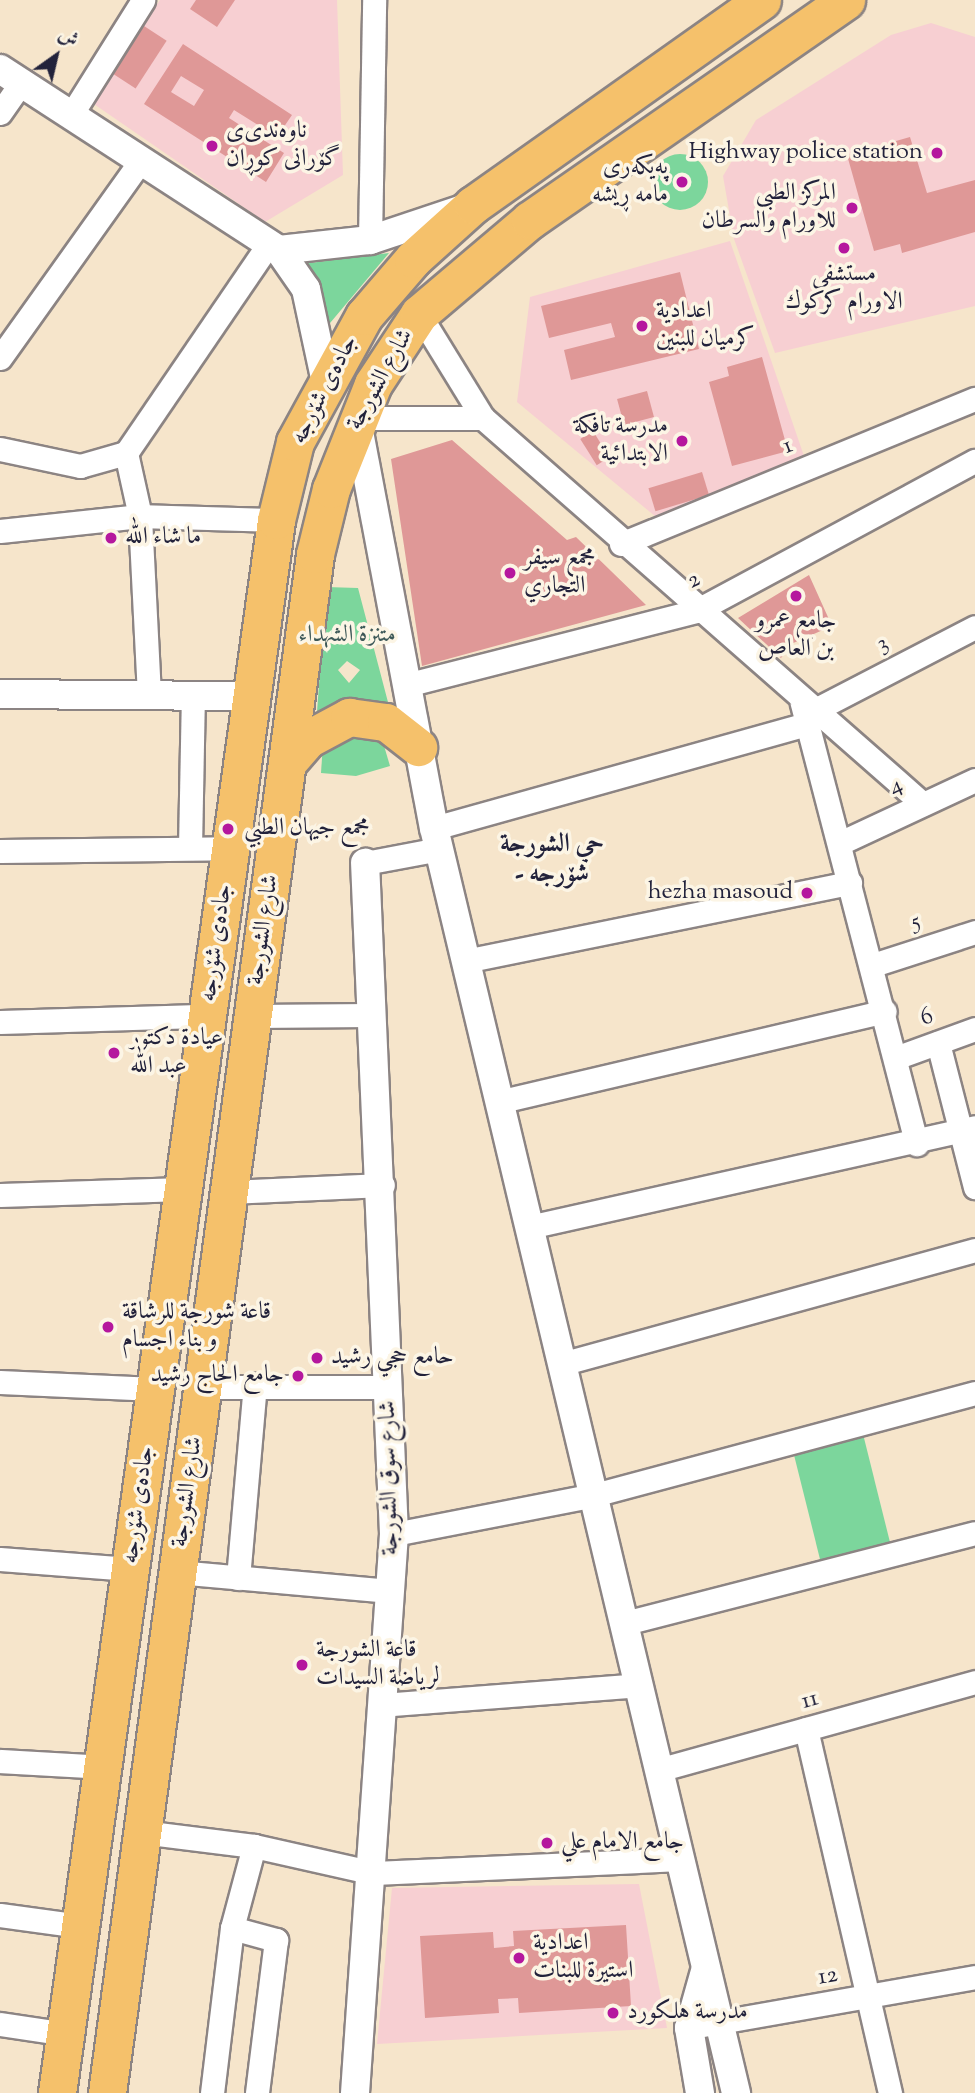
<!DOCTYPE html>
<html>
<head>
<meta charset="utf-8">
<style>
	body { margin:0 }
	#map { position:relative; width:975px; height:2093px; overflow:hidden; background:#f6e5cb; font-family:"Sorts Mill Goudy",Amiri,serif }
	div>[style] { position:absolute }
	.built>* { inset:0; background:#f7cfd2 }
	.green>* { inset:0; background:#7cd69c; transform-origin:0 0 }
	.round { border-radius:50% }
	.building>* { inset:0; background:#df9897; transform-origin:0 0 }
	.roads { filter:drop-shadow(2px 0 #8c8483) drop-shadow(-2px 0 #8c8483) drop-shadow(0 2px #8c8483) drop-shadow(0 -2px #8c8483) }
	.minor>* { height:23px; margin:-11.5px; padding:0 11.5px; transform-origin:11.5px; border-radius:11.5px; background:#fff }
	.tertiary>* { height:28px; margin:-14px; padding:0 14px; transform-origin:14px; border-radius:14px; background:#fff }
	.primary>* { height:37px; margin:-18.5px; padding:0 18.5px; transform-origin:18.5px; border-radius:18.5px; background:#f5c16b }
	.dots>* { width:19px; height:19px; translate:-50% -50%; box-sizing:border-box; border:4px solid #fcf5e5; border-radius:50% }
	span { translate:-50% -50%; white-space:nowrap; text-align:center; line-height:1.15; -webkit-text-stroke:7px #fcf5e5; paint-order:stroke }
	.poi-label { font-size:24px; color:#22223b }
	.left { translate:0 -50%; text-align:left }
	.right { translate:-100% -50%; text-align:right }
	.street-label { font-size:24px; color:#22223b }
	.park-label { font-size:24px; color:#3d5858 }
	.neighbourhood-label { font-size:26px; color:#22223b; font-weight:700 }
	.north { position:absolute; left:21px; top:21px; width:70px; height:70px; -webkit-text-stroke:5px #fcf5e5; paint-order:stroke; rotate:34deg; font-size:19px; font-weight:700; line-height:28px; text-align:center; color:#22223b }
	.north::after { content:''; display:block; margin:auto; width:24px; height:32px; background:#22223b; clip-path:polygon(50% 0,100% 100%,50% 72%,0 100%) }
</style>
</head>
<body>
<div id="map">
	<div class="built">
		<i style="clip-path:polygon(160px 0,337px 0,343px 175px,265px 222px,91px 102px)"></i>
		<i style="clip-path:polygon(931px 23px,975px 37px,975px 306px,775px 353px,734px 239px,723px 176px,756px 120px,891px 35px)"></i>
		<i style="clip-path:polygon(730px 241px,804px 456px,656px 517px,517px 402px,530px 297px)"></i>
		<i style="clip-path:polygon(639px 1884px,667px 2028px,377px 2044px,392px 1888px)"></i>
	</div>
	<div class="green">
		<i class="round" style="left:652px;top:154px;width:56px;height:56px"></i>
		<i style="clip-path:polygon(389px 253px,325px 329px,318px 285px,302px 264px)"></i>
		<i style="clip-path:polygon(evenodd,326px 587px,358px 588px,389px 706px,352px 700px,317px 712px,326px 587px,347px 661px,360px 670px,349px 683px,338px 670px,347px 661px)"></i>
		<i style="clip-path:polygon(341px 730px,382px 739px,390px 766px,356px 776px,321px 773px,323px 743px)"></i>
		<i style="left:863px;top:1434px;width:114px;height:72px;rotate:76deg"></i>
	</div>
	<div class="building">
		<i style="clip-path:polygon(196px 0,235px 0,217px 27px,190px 9px)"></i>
		<i style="left:144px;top:26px;width:27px;height:57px;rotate:33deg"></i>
		<i style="clip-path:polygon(evenodd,183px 44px,292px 115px,277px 137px,234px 110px,229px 118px,284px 153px,266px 182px,144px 104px,183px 44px,181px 76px,204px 90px,194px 106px,171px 92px,181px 76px)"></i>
		<i style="clip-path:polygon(910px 137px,927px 193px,975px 180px,975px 232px,902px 253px,900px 244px,874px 251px,847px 155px)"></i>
		<i style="clip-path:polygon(680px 272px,699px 349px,571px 380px,564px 350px,615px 337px,611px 323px,549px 338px,541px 306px)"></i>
		<i style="clip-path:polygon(762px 357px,788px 451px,732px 466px,709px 382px,729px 376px,727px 367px)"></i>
		<i style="left:647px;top:391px;width:27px;height:31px;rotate:75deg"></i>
		<i style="left:593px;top:431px;width:31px;height:15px;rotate:58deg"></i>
		<i style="clip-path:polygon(452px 440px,567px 540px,576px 537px,646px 605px,422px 666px,391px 459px)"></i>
		<i style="left:702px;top:472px;width:24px;height:56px;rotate:73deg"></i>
		<i style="clip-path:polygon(809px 575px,832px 626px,791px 644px,781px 658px,738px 618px)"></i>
		<i style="clip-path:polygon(626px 1925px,631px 2006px,519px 2013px,518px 1998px,498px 1999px,499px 2013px,425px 2018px,420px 1936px,493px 1932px,494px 1948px,514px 1946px,513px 1931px)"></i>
	</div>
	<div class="roads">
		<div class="minor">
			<i style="left:0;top:113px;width:37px;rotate:-55deg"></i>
			<i style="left:71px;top:115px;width:136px;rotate:-57.9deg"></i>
			<i style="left:370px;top:240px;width:240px;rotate:-89deg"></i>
			<i style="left:419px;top:314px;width:122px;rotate:58.4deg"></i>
			<i style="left:483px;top:418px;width:585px;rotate:41.26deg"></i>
			<i style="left:0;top:358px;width:243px;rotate:-54.5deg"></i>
			<i style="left:356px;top:418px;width:127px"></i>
			<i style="left:0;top:449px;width:82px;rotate:12deg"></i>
			<i style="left:80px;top:466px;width:48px;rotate:-15.8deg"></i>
			<i style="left:0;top:531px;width:141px;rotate:-6.1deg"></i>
			<i style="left:140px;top:516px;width:136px;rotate:1.7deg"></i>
			<i style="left:621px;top:544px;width:383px;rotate:-22.3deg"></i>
			<i style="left:410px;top:684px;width:295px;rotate:-14.3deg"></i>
			<i style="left:696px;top:611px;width:317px;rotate:-28.3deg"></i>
			<i style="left:149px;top:695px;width:179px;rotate:-92.9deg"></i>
			<i style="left:140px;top:516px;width:65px;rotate:-102.5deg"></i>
			<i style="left:126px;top:453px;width:254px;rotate:-55.7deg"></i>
			<i style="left:802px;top:704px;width:455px;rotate:75.4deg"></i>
			<i style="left:815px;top:710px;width:180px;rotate:-27.4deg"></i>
			<i style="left:434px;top:828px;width:386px;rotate:-15.6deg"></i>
			<i style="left:840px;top:843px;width:149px;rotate:-25deg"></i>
			<i style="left:190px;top:848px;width:153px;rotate:-88.9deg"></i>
			<i style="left:0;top:851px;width:230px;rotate:-0.7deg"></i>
			<i style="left:365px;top:863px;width:75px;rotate:-10.7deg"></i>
			<i style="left:465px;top:961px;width:393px;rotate:-11.5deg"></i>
			<i style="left:873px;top:965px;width:107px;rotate:-17.9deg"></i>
			<i style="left:252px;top:1016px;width:119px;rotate:-0.5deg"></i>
			<i style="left:0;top:1022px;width:207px;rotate:-1.7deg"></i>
			<i style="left:938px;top:1043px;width:149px;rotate:75.6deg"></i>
			<i style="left:898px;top:1057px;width:82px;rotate:-20deg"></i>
			<i style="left:502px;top:1101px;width:393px;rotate:-13.2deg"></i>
			<i style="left:229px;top:1192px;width:154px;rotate:-2.6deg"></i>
			<i style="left:0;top:1195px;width:183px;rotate:-1.9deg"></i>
			<i style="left:529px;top:1227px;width:457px;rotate:-12.6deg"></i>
			<i style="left:561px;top:1364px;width:429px;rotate:-15.4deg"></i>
			<i style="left:0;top:1382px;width:155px;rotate:2.6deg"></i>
			<i style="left:202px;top:1387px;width:187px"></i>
			<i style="left:394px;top:1534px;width:204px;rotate:-11deg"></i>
			<i style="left:594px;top:1495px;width:394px;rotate:-15deg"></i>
			<i style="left:0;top:1559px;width:130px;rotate:4.4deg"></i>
			<i style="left:177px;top:1572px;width:214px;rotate:5.1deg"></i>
			<i style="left:238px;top:1578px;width:194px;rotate:-85deg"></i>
			<i style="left:625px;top:1623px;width:361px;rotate:-14.4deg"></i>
			<i style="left:381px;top:1705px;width:259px;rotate:-4.4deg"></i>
			<i style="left:806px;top:1729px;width:374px;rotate:77deg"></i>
			<i style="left:0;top:1761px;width:103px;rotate:3.3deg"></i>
			<i style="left:658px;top:1770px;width:329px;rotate:-15.5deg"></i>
			<i style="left:142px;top:1832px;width:113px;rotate:7.1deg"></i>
			<i style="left:254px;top:1846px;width:123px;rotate:12.7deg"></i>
			<i style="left:374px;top:1873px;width:306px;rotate:-2.6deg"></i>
			<i style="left:0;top:1915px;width:81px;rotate:7.8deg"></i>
			<i style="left:232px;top:1928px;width:46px;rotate:15.3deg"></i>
			<i style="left:276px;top:1940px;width:154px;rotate:97.1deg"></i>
			<i style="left:0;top:2024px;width:67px;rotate:8.6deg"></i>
			<i style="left:703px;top:2025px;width:276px;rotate:-10deg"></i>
			<i style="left:212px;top:2093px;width:166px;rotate:-83.1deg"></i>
			<i style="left:232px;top:1928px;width:85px;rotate:-75deg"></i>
		</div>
		<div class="tertiary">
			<i style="left:0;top:69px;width:333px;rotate:33deg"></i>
			<i style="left:279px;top:250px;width:47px;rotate:55.3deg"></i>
			<i style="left:306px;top:289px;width:91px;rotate:77.9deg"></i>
			<i style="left:279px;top:250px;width:92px;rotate:-6.3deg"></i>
			<i style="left:370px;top:240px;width:98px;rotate:-18.4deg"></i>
			<i style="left:357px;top:421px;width:414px;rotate:79.3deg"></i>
			<i style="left:434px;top:828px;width:1301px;rotate:76.57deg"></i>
			<i style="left:0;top:694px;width:251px;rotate:0.5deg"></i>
			<i style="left:355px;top:2093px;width:560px;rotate:-86.01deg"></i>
			<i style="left:394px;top:1534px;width:672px;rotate:-92.47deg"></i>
			<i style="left:700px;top:2093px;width:66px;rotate:-99.6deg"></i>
			<i style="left:689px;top:2028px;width:59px;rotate:-74.3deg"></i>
		</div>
		<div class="primary">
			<i style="left:287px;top:763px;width:32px;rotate:-49deg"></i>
			<i style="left:308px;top:739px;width:47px;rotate:-28.2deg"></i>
			<i style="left:349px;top:717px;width:37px;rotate:8deg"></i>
			<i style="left:386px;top:722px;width:41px;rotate:38deg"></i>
			<i style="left:57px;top:2093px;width:1588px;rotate:-82.07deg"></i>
			<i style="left:276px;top:520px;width:80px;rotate:-76.3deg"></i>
			<i style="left:295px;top:442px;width:144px;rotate:-61.3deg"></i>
			<i style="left:364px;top:316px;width:75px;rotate:-49.3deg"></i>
			<i style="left:413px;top:259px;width:81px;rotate:-42deg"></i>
			<i style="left:473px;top:205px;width:354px;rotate:-35.3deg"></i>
			<i style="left:107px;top:2093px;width:1553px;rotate:-82.3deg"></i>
			<i style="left:315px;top:554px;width:67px;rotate:-76.2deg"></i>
			<i style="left:331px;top:489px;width:113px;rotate:-68.2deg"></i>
			<i style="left:373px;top:384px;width:84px;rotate:-56.7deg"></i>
			<i style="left:419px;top:314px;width:145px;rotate:-40.3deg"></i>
			<i style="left:530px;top:220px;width:385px;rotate:-34.8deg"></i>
		</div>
	</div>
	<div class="dots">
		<i style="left:212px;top:146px;background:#b5179e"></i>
		<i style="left:937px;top:153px;background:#b5179e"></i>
		<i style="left:682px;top:182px;background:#b5179e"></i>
		<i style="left:852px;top:208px;background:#b5179e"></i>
		<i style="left:844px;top:248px;background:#b5179e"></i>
		<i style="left:642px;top:326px;background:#b5179e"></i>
		<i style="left:682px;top:441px;background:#b5179e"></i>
		<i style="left:111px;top:538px;background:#b5179e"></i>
		<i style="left:510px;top:573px;background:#b5179e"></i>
		<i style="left:796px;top:596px;background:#b5179e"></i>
		<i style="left:228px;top:829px;background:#b5179e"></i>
		<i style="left:807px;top:893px;background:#b5179e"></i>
		<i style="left:114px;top:1053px;background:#b5179e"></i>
		<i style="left:108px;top:1327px;background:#b5179e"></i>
		<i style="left:317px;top:1358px;background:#b5179e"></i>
		<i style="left:298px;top:1376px;background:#b5179e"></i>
		<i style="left:302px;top:1665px;background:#b5179e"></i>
		<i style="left:547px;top:1843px;background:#b5179e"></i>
		<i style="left:519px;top:1958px;background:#b5179e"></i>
		<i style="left:613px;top:2013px;background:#b5179e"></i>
	</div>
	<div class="poi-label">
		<span class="left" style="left:226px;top:146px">ناوەندی‌ی<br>گۆرانی کوڕان</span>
		<span class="right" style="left:923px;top:153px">Highway police station</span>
		<span class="right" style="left:668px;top:182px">پەیکەری<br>مامە ڕیشە</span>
		<span class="right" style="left:836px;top:208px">المركز الطبي<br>للاورام والسرطان</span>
		<span style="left:844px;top:289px">مستشفى<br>الاورام كركوك</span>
		<span class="left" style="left:656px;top:326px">اعدادية<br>كرميان للبنين</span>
		<span class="right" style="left:668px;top:441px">مدرسة تافكة<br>الابتدائية</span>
		<span class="left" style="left:125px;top:538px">ما شاء الله</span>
		<span class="left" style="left:524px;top:573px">مجمع سيفر<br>التجاري</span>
		<span style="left:796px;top:636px">جامع عمرو<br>بن العاص</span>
		<span class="left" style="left:244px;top:829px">مجمع جيهان الطبي</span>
		<span class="right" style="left:793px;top:893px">hezha masoud</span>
		<span class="left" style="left:130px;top:1053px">عيادة دكتور<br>عبد الله</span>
		<span class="left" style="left:122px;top:1327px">قاعة شورجة للرشاقة<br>و بناء اجسام</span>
		<span class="left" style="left:331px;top:1358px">حامع حجي رشيد</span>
		<span class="right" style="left:284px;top:1376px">جامع الحاج رشيد</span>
		<span class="left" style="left:316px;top:1665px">قاعة الشورجة<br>لرياضة السيدات</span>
		<span class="left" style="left:561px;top:1843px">جامع الامام علي</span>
		<span class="left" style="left:533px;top:1958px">اعدادية<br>استيرة للبنات</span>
		<span class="left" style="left:627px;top:2013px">مدرسة هلكورد</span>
	</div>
	<div class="street-label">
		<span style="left:381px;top:380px;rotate:-61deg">شارع الشورجة</span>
		<span style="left:325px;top:390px;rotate:-63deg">جادەی شۆرجە</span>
		<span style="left:788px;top:447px;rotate:-22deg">1</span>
		<span style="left:694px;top:581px;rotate:-26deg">2</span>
		<span style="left:883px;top:645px;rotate:-27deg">3</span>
		<span style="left:896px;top:787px;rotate:-25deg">4</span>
		<span style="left:916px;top:923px;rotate:-18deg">5</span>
		<span style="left:264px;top:930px;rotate:-82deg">شارع الشورجة</span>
		<span style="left:217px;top:943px;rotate:-82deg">جادەی شۆرجە</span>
		<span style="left:927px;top:1018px;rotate:-20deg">6</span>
		<span style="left:390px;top:1478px;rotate:-91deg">شارع سوق الشورجة</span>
		<span style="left:188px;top:1492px;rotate:-82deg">شارع الشورجة</span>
		<span style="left:139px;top:1505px;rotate:-82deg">جادەی شۆرجە</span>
		<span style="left:810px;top:1701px;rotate:-16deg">11</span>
		<span style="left:828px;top:1977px;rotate:-10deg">12</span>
	</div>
	<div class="park-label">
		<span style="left:347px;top:636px">متنزة الشهداء</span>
	</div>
	<div class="neighbourhood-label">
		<span style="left:552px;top:860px">حي الشورجة<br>- شۆرجە</span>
	</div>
	<div class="north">ش</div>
</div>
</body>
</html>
